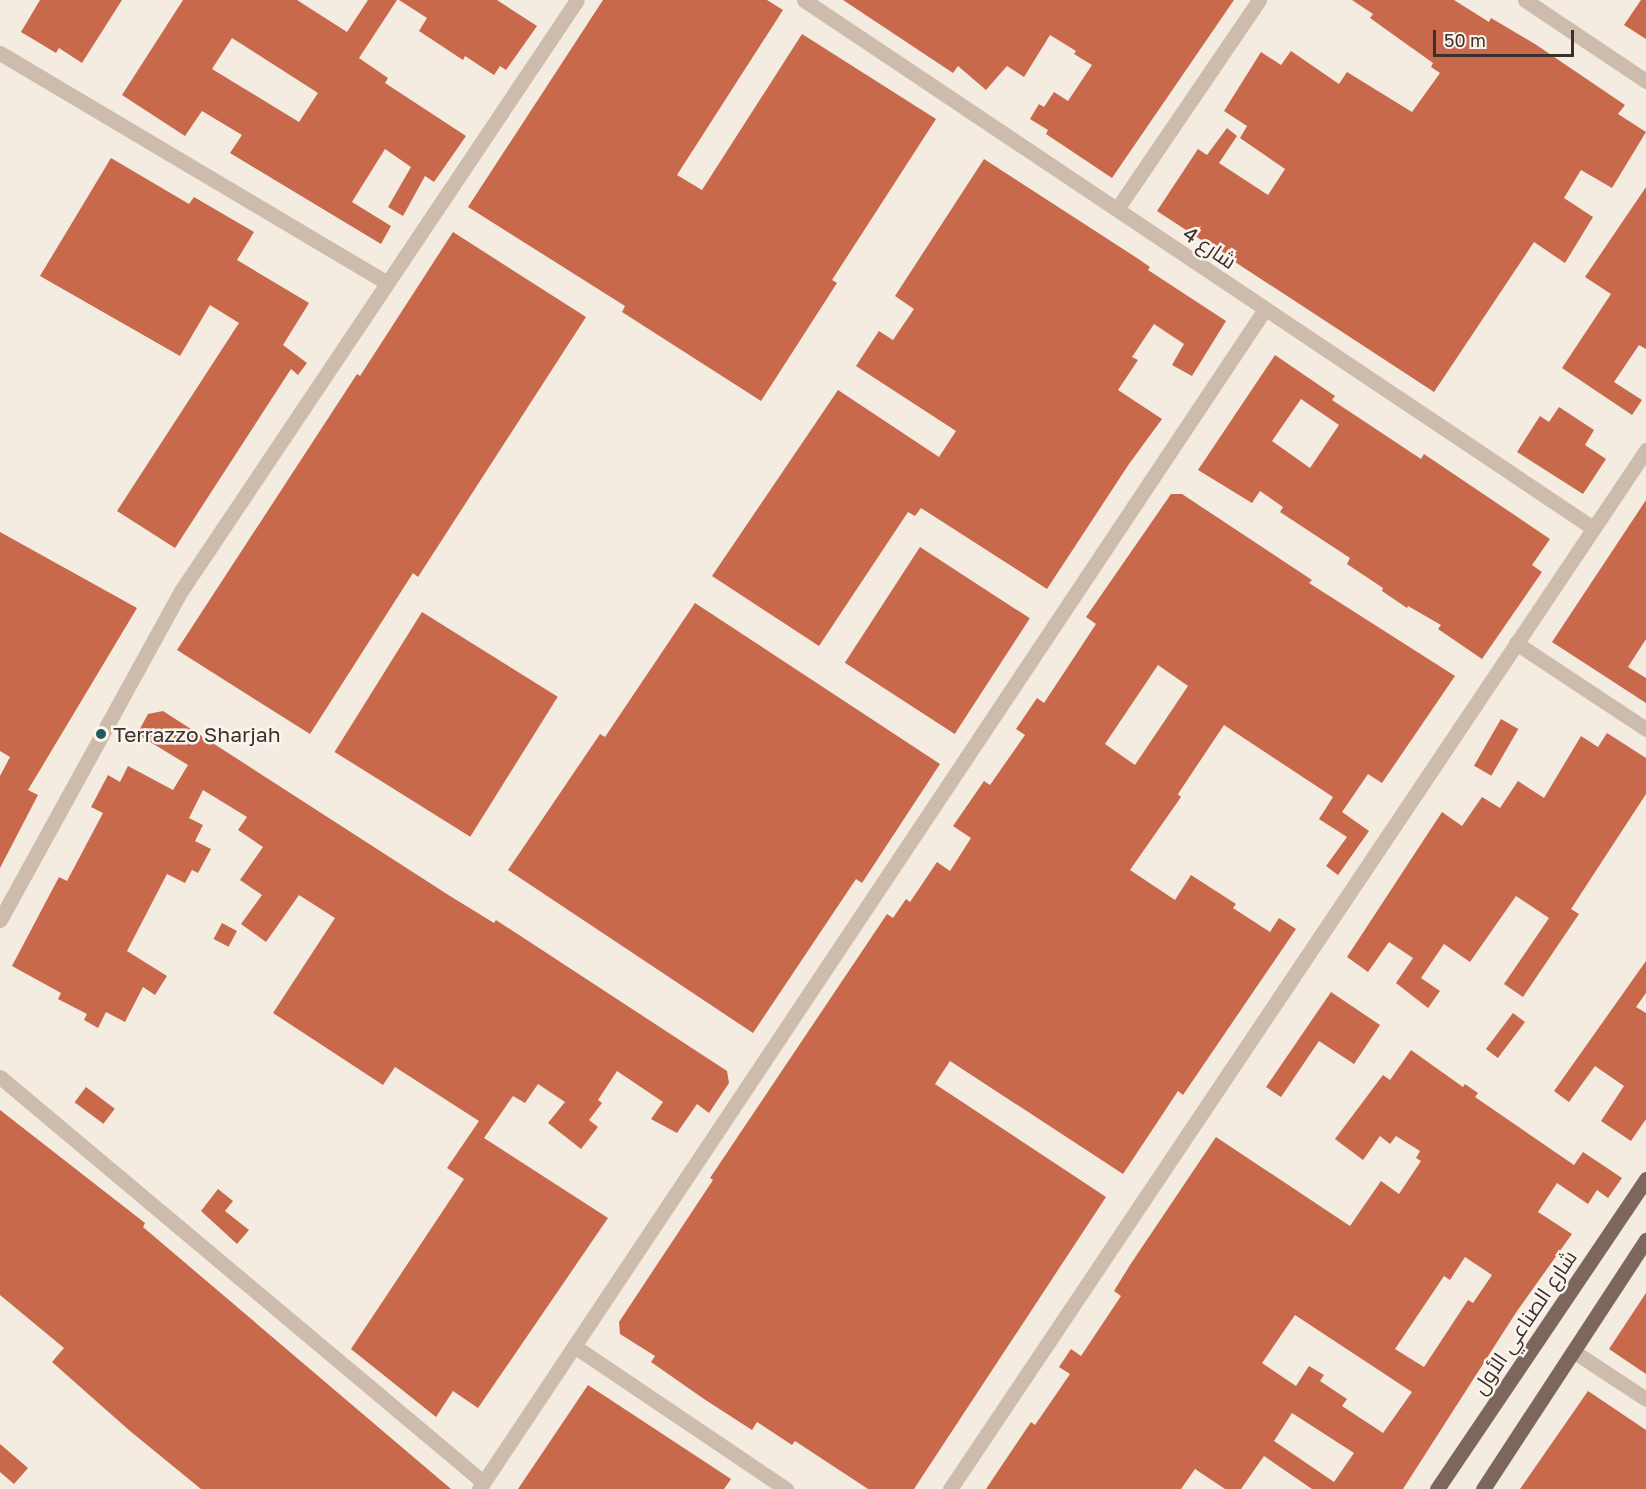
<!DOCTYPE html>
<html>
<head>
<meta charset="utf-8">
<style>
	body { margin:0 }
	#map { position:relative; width:1646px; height:1489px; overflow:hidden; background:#f4ebe1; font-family:"Golos Text",Cairo,sans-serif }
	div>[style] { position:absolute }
	.building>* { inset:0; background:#c8694b; transform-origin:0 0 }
	.minor>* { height:15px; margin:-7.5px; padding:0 7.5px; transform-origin:7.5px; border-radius:7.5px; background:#cdbbac }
	.major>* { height:15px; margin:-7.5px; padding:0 7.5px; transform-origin:7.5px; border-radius:7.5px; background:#7d675c }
	.dots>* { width:16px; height:16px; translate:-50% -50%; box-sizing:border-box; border:3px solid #fbf5ee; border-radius:50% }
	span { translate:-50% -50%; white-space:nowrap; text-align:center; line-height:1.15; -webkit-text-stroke:5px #fbf5ee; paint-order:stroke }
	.street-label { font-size:21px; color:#3b302b }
	.poi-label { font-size:21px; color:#3b302b }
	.left { translate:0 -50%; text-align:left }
	.scale { position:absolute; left:1433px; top:30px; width:141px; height:27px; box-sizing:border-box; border:3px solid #3b302b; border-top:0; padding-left:8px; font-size:18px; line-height:21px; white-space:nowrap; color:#3b302b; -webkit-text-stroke:4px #fbf5ee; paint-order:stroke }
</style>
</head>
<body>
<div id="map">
	<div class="building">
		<i style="clip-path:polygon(40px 0,122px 0,82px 63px,59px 48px,56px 53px,21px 32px)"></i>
		<i style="clip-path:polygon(evenodd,183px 0,297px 0,347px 32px,368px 0,397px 0,359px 58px,388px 78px,385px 83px,466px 136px,434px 182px,425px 176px,403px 216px,388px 207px,411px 167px,385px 149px,352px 202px,391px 226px,381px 244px,230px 153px,242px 135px,202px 111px,185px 136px,122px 95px,183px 0,232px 38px,318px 93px,299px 122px,212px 69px,232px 38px)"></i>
		<i style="clip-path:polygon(399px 0,497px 0,537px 26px,506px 70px,500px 66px,494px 75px,465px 56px,463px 60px,419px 31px,427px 18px)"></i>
		<i style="clip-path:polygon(603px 0,767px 0,783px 10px,677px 175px,702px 190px,802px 34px,936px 119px,832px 280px,837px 283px,761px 401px,622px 312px,625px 306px,468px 207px)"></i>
		<i style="clip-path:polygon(843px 0,1234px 0,1112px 178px,1046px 134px,1048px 130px,1030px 119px,1039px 104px,1044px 107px,1054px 92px,1068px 101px,1092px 65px,1074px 54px,1076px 51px,1050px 35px,1024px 77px,1007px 66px,986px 90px,958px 66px,953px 73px)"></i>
		<i style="clip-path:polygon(1352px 0,1454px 0,1489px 22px,1491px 18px,1535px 44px,1625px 105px,1618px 114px,1646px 132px,1612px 188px,1581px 170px,1564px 198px,1593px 217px,1565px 263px,1534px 242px,1434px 392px,1157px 211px,1198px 149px,1207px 155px,1227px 128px,1237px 136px,1219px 163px,1268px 195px,1285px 169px,1240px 138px,1247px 126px,1224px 111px,1261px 52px,1281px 65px,1291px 51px,1339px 84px,1347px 72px,1412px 112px,1440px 73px,1431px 67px,1433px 63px,1370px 18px,1373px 14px)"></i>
		<i style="clip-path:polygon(1641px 0,1646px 0,1646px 39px,1624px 25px)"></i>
		<i style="clip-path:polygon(111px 158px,189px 204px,194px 197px,254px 232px,237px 260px,309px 303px,283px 345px,307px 363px,298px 375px,291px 369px,175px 548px,117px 511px,239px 323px,210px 305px,180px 356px,40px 276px)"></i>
		<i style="clip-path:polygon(984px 159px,1137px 258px,1150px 267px,1148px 270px,1226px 321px,1192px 376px,1172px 365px,1184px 344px,1154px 324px,1132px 357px,1138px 360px,1118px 390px,1162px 419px,1129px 464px,1047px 589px,921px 508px,915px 516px,908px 512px,819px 646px,712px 576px,838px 390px,939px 457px,956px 431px,856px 366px,879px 331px,893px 340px,914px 309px,895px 296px)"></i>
		<i style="clip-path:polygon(1646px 187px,1646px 349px,1639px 345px,1614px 382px,1642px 400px,1632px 415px,1562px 368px,1611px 294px,1585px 277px)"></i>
		<i style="clip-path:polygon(453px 232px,586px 317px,418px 577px,413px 573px,310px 734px,177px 650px,357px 374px,360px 376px)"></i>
		<i style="clip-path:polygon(evenodd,1275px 355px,1335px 396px,1332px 400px,1421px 459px,1424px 454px,1550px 539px,1532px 565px,1542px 572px,1482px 659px,1438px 629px,1441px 625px,1408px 606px,1407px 608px,1382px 591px,1383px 588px,1347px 564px,1350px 558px,1280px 512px,1283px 507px,1260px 491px,1252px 503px,1198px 470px,1275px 355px,1301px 399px,1339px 425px,1310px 468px,1272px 441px,1301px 399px)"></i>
		<i style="clip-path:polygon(1559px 407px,1594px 430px,1585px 445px,1606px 459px,1583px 494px,1517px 452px,1540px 416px,1549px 422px)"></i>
		<i style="clip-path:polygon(evenodd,1171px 494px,1182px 494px,1312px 580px,1309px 583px,1455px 676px,1382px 783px,1368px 774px,1342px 812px,1369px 831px,1338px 875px,1326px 866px,1347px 837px,1319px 819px,1333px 797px,1224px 725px,1178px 794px,1181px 797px,1130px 870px,1175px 900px,1191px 875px,1236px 904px,1233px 908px,1270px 932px,1279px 918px,1296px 929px,1183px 1095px,1178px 1091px,1123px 1174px,950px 1061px,935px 1084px,1106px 1197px,914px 1489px,868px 1489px,795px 1441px,792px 1445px,757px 1422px,752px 1430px,704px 1399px,651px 1362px,655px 1356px,620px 1334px,619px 1322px,713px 1180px,710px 1178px,887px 914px,893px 918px,906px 899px,910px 902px,937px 862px,950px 871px,971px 838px,953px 826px,984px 781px,990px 785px,1025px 735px,1016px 729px,1037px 698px,1044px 703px,1096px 624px,1086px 617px,1171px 494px,1158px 665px,1188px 686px,1135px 765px,1105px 744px,1158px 665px)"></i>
		<i style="clip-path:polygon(1646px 500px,1646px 639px,1628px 667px,1646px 678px,1646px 703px,1552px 642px)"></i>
		<i style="clip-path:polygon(0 532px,137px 608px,28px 790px,38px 795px,0 868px,0 776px,10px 757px,0 751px)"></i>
		<i style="left:920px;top:547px;width:131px;height:138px;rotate:33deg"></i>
		<i style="clip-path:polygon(695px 603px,940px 764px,862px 883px,856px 879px,753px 1033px,508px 870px,600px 734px,605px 737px)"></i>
		<i style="left:422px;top:612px;width:160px;height:165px;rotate:32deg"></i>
		<i style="clip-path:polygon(163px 711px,450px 896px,494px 923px,496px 920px,727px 1071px,729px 1083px,709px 1113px,697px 1104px,677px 1133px,651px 1119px,663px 1102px,617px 1071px,598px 1100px,602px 1103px,589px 1120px,598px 1127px,581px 1149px,548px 1123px,565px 1102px,538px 1084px,525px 1103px,513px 1096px,484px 1138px,608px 1218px,478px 1408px,453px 1391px,436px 1417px,351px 1349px,464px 1179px,447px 1168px,479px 1121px,395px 1067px,383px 1085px,273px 1013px,335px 918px,299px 895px,266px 942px,241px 924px,262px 895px,240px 880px,263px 847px,238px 830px,247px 817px,203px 790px,189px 818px,203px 825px,195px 841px,211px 849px,198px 873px,192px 870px,185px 883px,167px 874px,127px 951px,167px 976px,155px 995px,143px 987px,125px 1022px,106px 1012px,98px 1028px,84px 1020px,87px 1014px,58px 999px,61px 993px,12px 966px,59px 877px,67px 881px,103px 813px,91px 807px,108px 775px,120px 782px,128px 766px,173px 790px,188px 765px,137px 734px,148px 714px)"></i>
		<i style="left:1501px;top:719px;width:20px;height:54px;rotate:30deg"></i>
		<i style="clip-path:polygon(1607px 733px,1646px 758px,1646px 794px,1571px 909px,1579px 914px,1523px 997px,1504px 984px,1549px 918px,1516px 896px,1470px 962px,1444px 944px,1421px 978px,1440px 991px,1428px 1008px,1396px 983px,1413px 958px,1389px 942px,1368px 972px,1347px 957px,1442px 812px,1462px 826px,1482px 797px,1500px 808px,1518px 781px,1544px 798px,1581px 736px,1598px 747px)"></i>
		<i style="left:222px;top:923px;width:17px;height:18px;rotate:28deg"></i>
		<i style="clip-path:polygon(1646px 961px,1646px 993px,1636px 1007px,1646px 1013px,1646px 1119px,1631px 1141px,1601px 1121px,1624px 1086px,1595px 1066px,1569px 1102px,1554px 1091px)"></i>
		<i style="clip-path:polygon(1331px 992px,1380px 1025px,1354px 1064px,1319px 1041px,1281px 1097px,1266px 1087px)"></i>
		<i style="left:1513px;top:1013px;width:15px;height:45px;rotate:37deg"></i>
		<i style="clip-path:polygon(evenodd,1411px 1050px,1463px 1087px,1465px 1084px,1478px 1093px,1475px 1097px,1574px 1165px,1583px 1152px,1622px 1178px,1608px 1198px,1597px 1190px,1588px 1204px,1557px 1183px,1538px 1212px,1572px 1234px,1517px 1311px,1403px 1489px,1312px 1489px,1264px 1456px,1241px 1489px,1225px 1489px,1195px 1469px,1181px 1489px,986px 1489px,1031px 1422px,1035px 1425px,1070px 1374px,1059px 1367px,1071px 1349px,1081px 1356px,1121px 1296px,1114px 1291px,1130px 1265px,1216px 1137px,1350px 1226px,1381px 1181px,1399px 1194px,1421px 1161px,1416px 1158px,1420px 1151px,1396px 1136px,1390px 1144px,1380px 1136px,1363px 1160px,1335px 1139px,1383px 1075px,1390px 1080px,1411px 1050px,1465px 1257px,1492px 1275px,1473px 1303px,1468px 1300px,1424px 1367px,1395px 1349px,1444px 1276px,1450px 1280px,1465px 1257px,1411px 1050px,1295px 1315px,1412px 1392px,1383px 1433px,1342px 1406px,1347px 1399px,1320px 1381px,1324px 1375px,1309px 1366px,1296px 1386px,1262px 1363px,1295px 1315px,1411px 1050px,1292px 1413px,1354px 1453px,1334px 1482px,1274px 1441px,1292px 1413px)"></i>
		<i style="left:86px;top:1087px;width:36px;height:19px;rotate:37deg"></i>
		<i style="clip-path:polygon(0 1110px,145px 1223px,143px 1227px,451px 1489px,201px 1489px,130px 1431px,52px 1362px,64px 1348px,0 1295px)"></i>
		<i style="clip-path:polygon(218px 1189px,233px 1201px,225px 1211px,249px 1230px,237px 1244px,201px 1211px)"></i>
		<i style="clip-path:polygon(1646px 1293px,1646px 1374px,1609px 1349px)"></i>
		<i style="clip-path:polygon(588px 1385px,731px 1479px,724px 1489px,518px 1489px)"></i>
		<i style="clip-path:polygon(1588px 1391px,1646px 1430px,1646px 1489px,1520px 1489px)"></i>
		<i style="clip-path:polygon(0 1444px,28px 1468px,14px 1484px,0 1472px)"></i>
	</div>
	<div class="minor">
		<i style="left:804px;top:0;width:949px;rotate:33.79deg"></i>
		<i style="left:1525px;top:0;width:146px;rotate:33.8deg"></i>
		<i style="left:0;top:53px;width:450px;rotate:30.7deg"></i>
		<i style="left:1117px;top:209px;width:253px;rotate:-55.8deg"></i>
		<i style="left:1516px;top:643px;width:156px;rotate:33.5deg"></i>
		<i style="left:0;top:920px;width:376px;rotate:-61.2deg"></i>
		<i style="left:181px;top:591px;width:711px;rotate:-56.18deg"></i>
		<i style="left:0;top:1077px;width:630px;rotate:39.98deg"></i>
		<i style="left:574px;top:1346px;width:256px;rotate:34deg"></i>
		<i style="left:1573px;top:1351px;width:87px;rotate:33.3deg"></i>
		<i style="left:479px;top:1489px;width:1418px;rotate:-56.33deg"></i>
		<i style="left:950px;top:1489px;width:1251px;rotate:-56.18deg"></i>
	</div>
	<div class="major">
		<i style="left:1437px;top:1489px;width:374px;rotate:-56deg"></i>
		<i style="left:1483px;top:1489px;width:298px;rotate:-56.8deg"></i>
	</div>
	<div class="dots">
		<i style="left:101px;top:734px;background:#1f5a5e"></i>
	</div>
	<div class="street-label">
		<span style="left:1210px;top:247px;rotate:34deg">شارع 4</span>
		<span style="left:1524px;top:1322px;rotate:-56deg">شارع الصناعي الأول</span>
	</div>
	<div class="poi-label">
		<span class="left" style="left:113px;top:734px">Terrazzo Sharjah</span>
	</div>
	<div class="scale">50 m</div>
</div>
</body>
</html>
